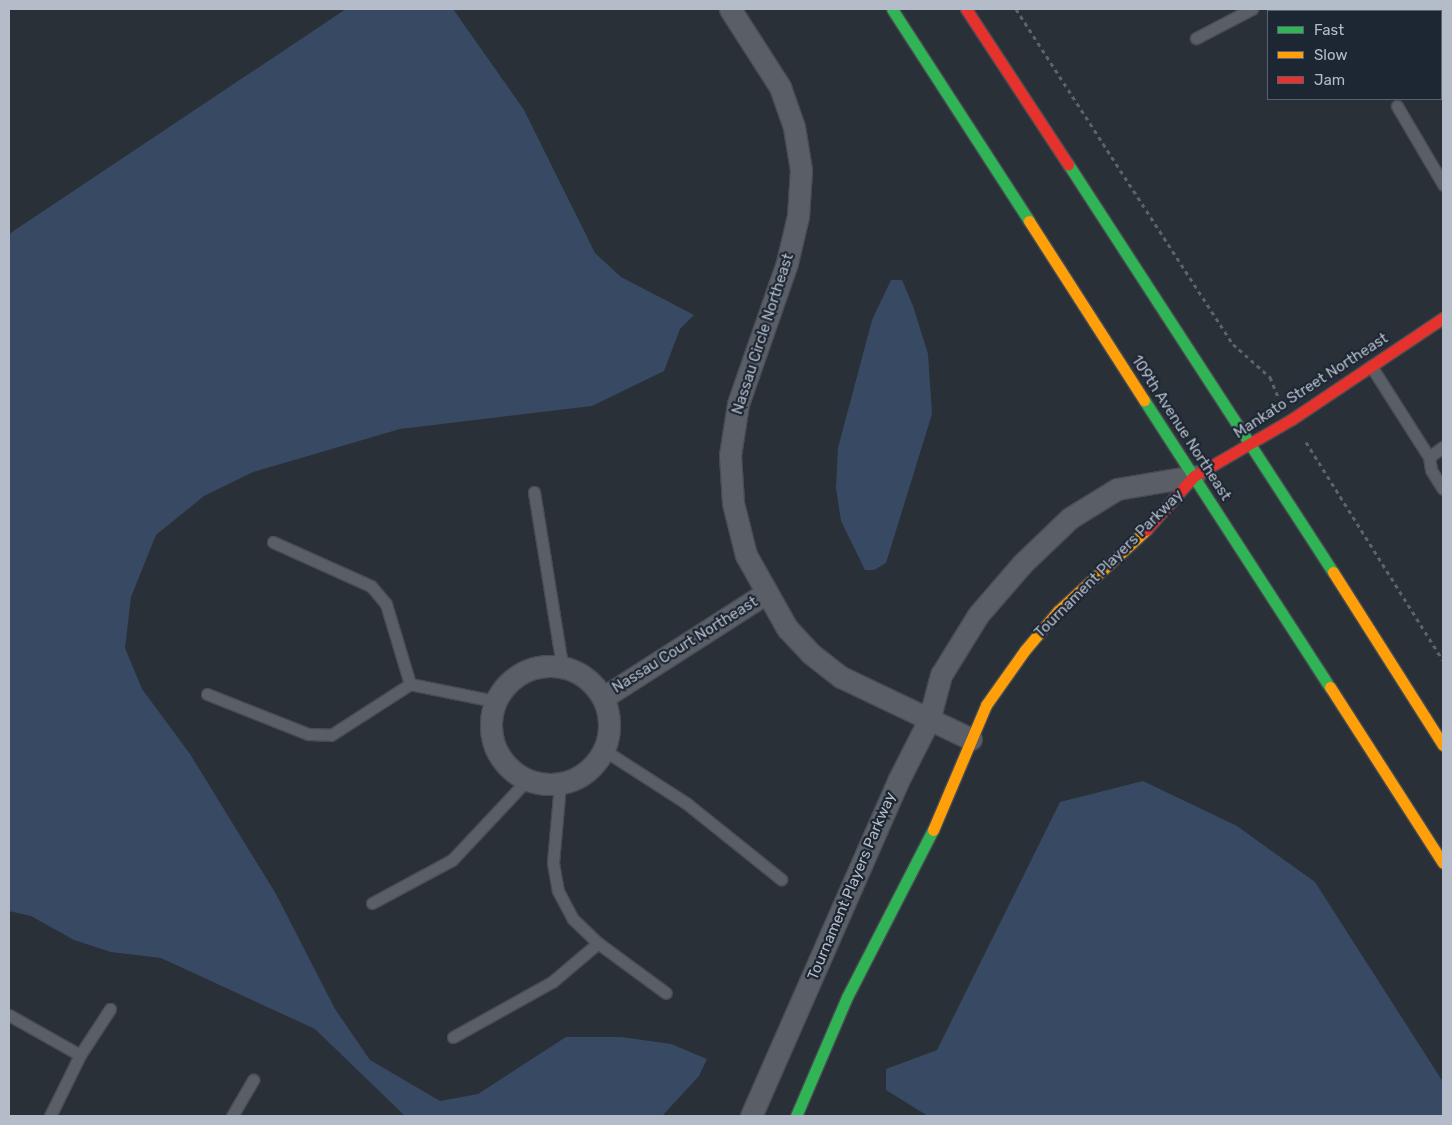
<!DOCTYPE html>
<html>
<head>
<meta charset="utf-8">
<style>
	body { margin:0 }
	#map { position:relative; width:1452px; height:1125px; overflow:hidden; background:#2a3038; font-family:Rubik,sans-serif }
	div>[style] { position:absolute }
	.water>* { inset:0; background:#384963 }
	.path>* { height:3px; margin-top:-1.5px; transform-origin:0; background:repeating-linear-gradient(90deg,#5d636a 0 4px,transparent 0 8px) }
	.roads { filter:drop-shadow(1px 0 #484c53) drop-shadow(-1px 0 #484c53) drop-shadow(0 1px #484c53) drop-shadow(0 -1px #484c53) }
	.lane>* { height:11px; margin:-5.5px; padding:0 5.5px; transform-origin:5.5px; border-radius:5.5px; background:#5a5e66 }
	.street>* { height:21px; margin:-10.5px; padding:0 10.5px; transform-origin:10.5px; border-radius:10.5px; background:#5a5e66 }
	.street>.ring { margin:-10.5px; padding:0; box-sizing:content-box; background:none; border:21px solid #5a5e66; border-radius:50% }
	.fast>* { height:11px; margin:-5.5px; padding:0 5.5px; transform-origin:5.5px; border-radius:5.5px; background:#30b455 }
	.slow>* { height:11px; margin:-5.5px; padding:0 5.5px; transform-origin:5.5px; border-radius:5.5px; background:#ff9f0a }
	.jam>* { height:11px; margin:-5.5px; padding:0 5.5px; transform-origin:5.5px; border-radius:5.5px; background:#e5322d }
	span { translate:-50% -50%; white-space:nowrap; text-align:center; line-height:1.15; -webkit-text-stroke:4.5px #1d2633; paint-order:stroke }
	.street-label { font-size:15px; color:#b4bcc9 }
	.frame { position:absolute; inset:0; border:10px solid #b4bcc9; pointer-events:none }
	.legend { position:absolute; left:1267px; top:10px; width:175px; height:90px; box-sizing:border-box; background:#1d2633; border:1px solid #59626f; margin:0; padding:6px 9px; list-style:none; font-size:15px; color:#b4bcc9 }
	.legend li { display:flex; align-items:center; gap:10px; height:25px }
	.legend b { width:25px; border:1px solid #59626f }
</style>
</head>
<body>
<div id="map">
	<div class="water">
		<i style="clip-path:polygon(346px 9px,453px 9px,524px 110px,595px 253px,621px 277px,694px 315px,680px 329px,664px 371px,592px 406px,400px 429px,253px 472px,204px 496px,156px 535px,131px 597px,125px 648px,142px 689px,190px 754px,276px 894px,335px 1009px,370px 1060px,440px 1101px,478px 1094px,566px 1037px,621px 1037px,671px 1044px,707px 1059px,699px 1076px,662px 1116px,405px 1116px,315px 1029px,161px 958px,111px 952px,74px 940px,31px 916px,9px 911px,9px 234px)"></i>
		<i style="clip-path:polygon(891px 280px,902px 280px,913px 306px,928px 354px,932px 414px,886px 563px,874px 570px,865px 570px,841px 521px,836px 488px,838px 448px,872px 320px)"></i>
		<i style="clip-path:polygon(1143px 781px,1237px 826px,1315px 882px,1443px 1082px,1443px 1116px,928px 1116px,886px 1090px,886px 1069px,937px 1050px,1060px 802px)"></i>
	</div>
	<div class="path">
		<i style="left:1016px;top:9px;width:399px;rotate:57.1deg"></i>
		<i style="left:1233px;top:344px;width:50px;rotate:41.7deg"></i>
		<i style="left:1270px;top:377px;width:22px;rotate:68deg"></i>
		<i style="left:1306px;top:442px;width:257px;rotate:57.9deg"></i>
	</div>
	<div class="roads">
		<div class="lane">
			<i style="left:1196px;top:38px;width:63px;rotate:-27.4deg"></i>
			<i style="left:1397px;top:106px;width:91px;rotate:59.5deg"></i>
			<i style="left:1371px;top:366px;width:108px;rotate:57.5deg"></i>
			<i style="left:1429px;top:457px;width:17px;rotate:-36deg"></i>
			<i style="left:1429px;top:457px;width:13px;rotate:81deg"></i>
			<i style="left:1431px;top:470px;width:22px;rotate:58deg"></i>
			<i style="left:534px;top:492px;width:175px;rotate:80.8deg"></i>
			<i style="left:273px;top:542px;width:107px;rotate:24.2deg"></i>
			<i style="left:371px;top:586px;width:23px;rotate:50deg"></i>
			<i style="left:386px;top:604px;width:84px;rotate:73.3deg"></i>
			<i style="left:207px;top:694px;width:109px;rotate:21.6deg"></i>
			<i style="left:308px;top:734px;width:23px;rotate:2deg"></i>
			<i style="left:331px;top:735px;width:94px;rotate:-32.8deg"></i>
			<i style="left:410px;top:684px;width:86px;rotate:11.4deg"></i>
			<i style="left:604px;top:750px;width:98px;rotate:32.9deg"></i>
			<i style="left:686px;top:803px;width:122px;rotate:38.7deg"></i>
			<i style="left:560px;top:784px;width:79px;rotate:95.1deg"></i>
			<i style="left:553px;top:863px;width:28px;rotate:80deg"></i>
			<i style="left:558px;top:891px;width:32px;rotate:62deg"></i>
			<i style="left:573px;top:919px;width:35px;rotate:44deg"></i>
			<i style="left:598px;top:943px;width:84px;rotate:36.3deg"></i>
			<i style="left:372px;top:903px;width:91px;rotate:-28.3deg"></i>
			<i style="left:452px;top:860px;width:110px;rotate:-46.8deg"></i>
			<i style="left:9px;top:1015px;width:81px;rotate:29.4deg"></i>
			<i style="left:453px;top:1037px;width:113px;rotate:-29.1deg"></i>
			<i style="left:552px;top:982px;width:60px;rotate:-40.3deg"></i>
			<i style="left:50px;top:1116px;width:68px;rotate:-63.8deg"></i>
			<i style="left:80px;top:1055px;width:55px;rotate:-56.9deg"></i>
			<i style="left:232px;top:1116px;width:42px;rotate:-59.7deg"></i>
		</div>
		<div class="street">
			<i style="left:730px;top:9px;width:93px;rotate:57.3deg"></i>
			<i style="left:780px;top:87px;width:42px;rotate:70.7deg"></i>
			<i style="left:794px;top:127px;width:44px;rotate:80.8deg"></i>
			<i style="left:801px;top:170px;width:46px;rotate:93.7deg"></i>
			<i style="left:798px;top:216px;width:48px;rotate:103.2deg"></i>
			<i style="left:787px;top:263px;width:149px;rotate:109.2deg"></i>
			<i style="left:738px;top:404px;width:52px;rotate:98.9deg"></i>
			<i style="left:730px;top:455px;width:48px;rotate:86.4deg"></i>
			<i style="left:733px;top:503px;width:54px;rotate:76deg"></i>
			<i style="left:746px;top:555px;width:84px;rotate:60.7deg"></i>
			<i style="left:787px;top:628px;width:34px;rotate:47deg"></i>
			<i style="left:810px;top:653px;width:39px;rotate:38deg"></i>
			<i style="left:841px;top:677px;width:144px;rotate:25.5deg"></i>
			<i class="ring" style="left:491px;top:666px;width:97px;height:97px"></i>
			<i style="left:604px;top:697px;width:193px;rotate:-32.7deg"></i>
			<i style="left:751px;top:1116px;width:366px;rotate:-66.3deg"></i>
			<i style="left:898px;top:781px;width:68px;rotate:-63.1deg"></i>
			<i style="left:929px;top:720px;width:47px;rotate:-75.1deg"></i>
			<i style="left:941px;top:675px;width:70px;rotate:-58.3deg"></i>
			<i style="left:978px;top:615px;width:67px;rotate:-49.2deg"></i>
			<i style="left:1022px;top:564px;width:66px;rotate:-43.8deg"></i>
			<i style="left:1070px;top:518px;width:55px;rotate:-31.7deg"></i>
			<i style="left:1117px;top:489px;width:78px;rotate:-9.6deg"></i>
		</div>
		<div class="fast">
			<i style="left:892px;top:9px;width:252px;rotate:57.1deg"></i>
			<i style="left:1068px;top:164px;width:487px;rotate:57deg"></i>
			<i style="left:1144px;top:400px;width:342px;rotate:57.1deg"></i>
			<i style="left:796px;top:1116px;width:129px;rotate:-66.8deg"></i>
			<i style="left:847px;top:997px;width:188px;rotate:-62.8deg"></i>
		</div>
		<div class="slow">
			<i style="left:1029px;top:221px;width:213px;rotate:57.3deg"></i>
			<i style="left:1333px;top:572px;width:205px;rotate:57.6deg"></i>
			<i style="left:1330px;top:687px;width:209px;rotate:57.3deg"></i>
			<i style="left:933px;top:830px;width:136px;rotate:-67deg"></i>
			<i style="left:986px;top:705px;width:67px;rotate:-54.7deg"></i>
			<i style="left:1025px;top:650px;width:51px;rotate:-49.8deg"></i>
			<i style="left:1058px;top:611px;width:120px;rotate:-42.6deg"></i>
		</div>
		<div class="jam">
			<i style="left:966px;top:9px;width:186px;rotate:56.7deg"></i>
			<i style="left:1146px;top:530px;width:72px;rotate:-48.4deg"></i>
			<i style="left:1194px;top:476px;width:113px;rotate:-30.2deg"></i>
			<i style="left:1292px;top:419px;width:182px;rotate:-33.8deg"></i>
		</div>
	</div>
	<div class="street-label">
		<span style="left:763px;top:334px;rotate:-72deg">Nassau Circle Northeast</span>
		<span style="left:1311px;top:386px;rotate:-33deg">Mankato Street Northeast</span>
		<span style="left:1181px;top:428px;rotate:57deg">109th Avenue Northeast</span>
		<span style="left:1109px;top:564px;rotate:-45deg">Tournament Players Parkway</span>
		<span style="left:685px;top:645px;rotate:-32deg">Nassau Court Northeast</span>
		<span style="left:852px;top:886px;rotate:-67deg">Tournament Players Parkway</span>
	</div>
	<div class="frame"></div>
	<ul class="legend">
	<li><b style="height:6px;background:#30b455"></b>Fast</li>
	<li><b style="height:6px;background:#ff9f0a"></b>Slow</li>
	<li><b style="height:6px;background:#e5322d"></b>Jam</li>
	</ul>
</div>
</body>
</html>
